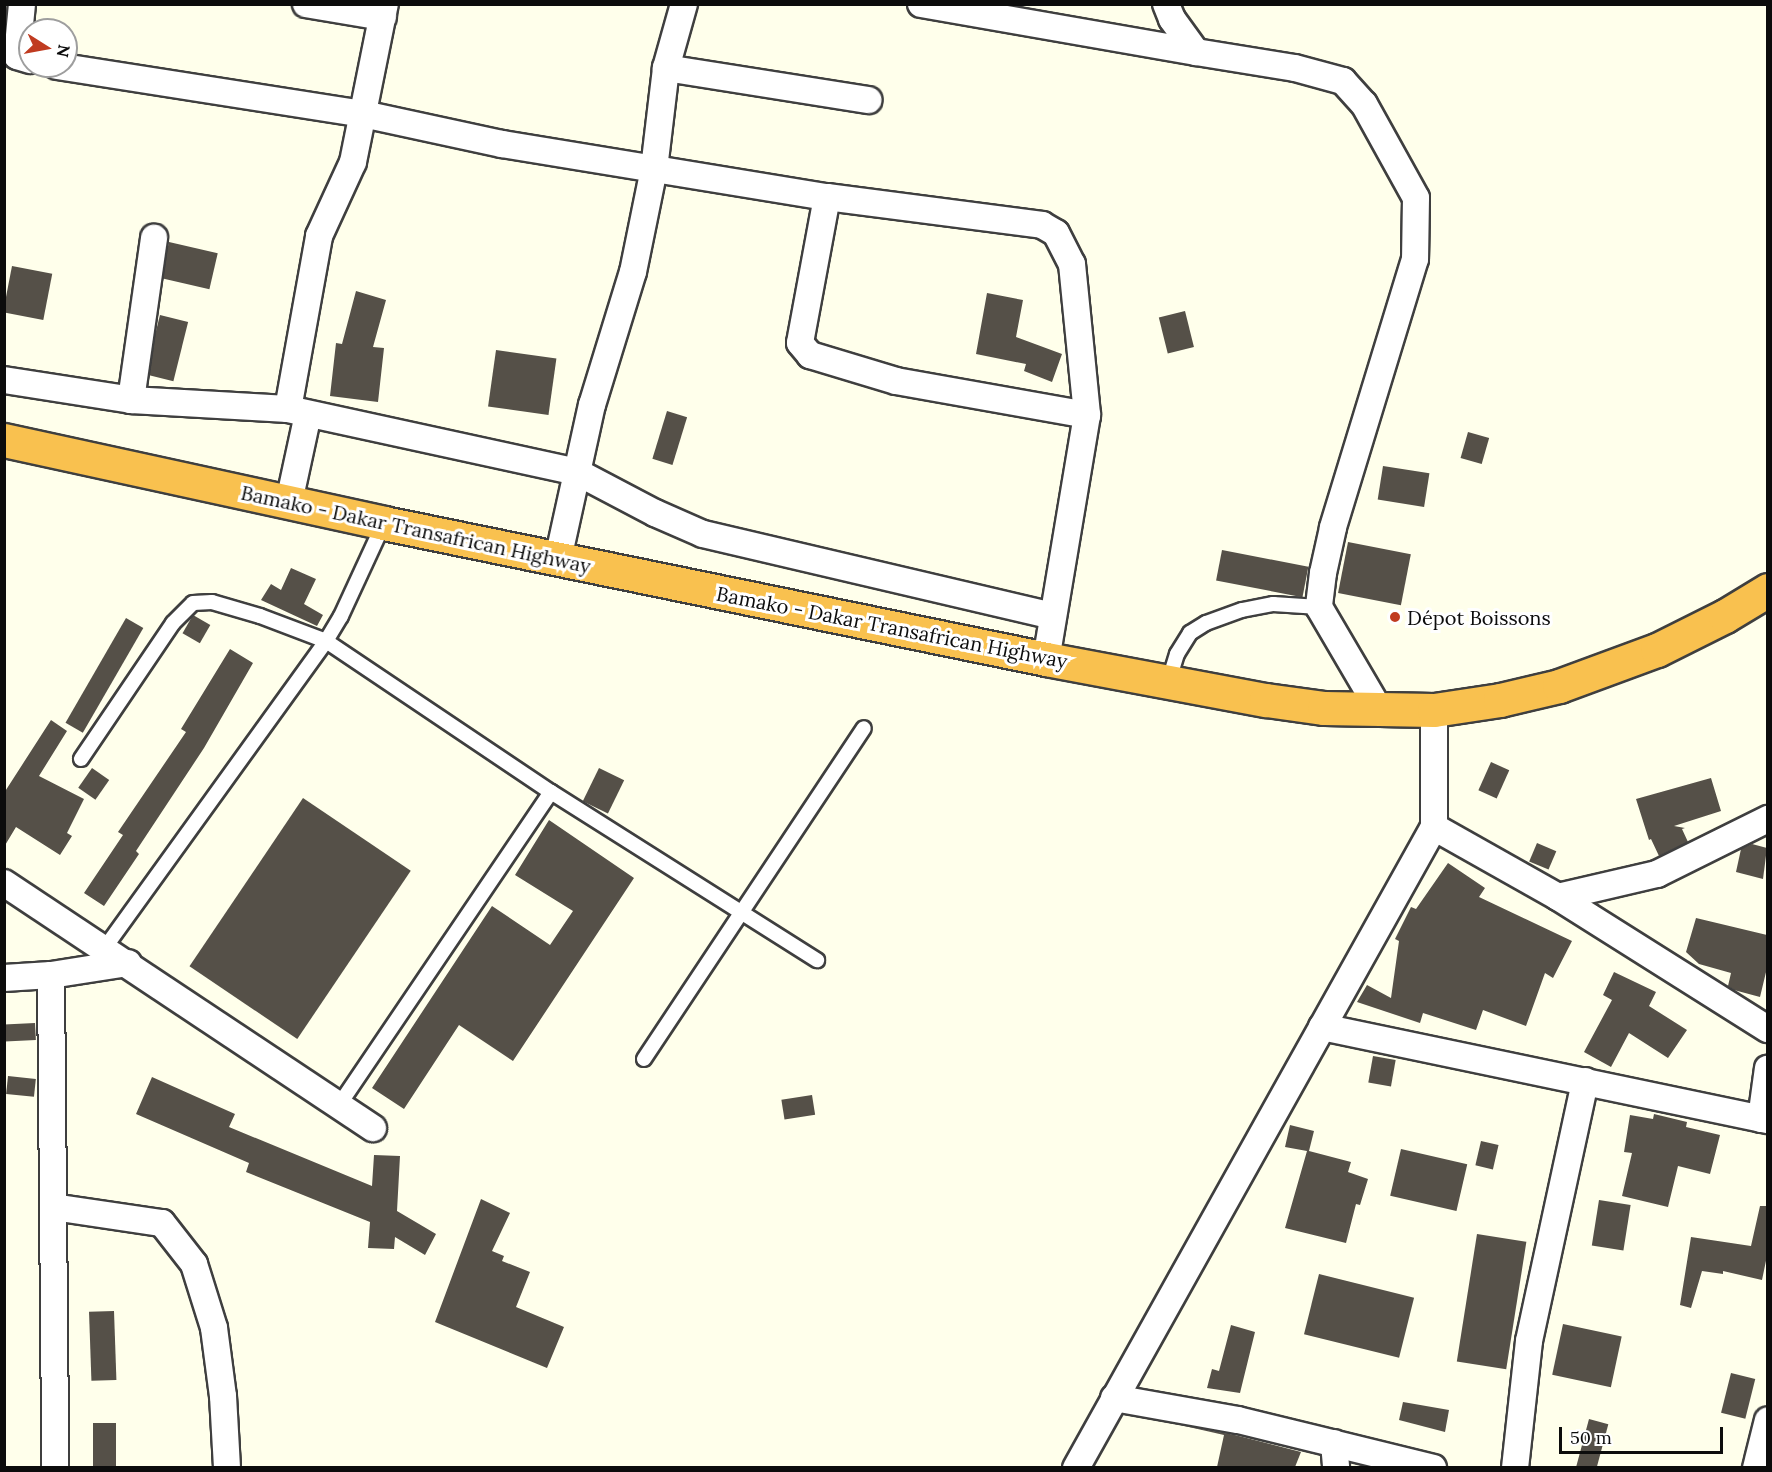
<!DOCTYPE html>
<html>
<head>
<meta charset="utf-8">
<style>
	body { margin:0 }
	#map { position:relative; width:1772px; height:1472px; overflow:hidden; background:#ffffeb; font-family:Lora,serif }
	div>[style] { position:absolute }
	.building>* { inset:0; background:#555048; transform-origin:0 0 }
	.roads { filter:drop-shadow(2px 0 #3f3f3f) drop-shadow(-2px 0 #3f3f3f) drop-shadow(0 2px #3f3f3f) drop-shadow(0 -2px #3f3f3f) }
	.lane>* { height:14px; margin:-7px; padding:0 7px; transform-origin:7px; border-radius:7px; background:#fff }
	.street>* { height:26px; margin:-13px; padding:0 13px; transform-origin:13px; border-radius:13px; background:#fff }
	.highway>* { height:33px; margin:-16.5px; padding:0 16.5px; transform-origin:16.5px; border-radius:16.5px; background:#f9c14f }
	.dots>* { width:16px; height:16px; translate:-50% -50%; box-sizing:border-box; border:3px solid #fff; border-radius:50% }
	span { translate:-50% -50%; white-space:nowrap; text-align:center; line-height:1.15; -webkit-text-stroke:6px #fff; paint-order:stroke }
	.street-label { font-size:20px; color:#0c0c0c }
	.poi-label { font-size:20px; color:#0c0c0c }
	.left { translate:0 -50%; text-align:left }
	.frame { position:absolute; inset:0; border:6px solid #0c0c0c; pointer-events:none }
	.north { position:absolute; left:18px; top:18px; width:60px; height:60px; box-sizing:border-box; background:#fff; border:2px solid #9e9e9e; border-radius:50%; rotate:101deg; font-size:16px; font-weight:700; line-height:24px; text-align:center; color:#0c0c0c }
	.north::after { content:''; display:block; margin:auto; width:21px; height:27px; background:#c03b20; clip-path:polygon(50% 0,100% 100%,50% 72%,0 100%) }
	.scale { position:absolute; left:1559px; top:1427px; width:164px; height:27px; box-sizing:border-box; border:3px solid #0c0c0c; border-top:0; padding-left:8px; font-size:18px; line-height:21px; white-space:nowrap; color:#0c0c0c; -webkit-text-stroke:4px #fff; paint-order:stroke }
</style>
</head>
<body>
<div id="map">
	<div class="building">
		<i style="left:169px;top:242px;width:50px;height:37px;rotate:13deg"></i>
		<i style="left:12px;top:266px;width:41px;height:47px;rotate:11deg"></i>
		<i style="clip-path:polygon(356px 291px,386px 300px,373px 347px,384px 348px,378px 402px,330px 396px,336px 343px,342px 344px)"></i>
		<i style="clip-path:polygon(987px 293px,1023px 300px,1016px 337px,1062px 354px,1052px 382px,1024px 371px,1026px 364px,976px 354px)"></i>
		<i style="left:1185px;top:311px;width:37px;height:27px;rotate:76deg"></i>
		<i style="left:160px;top:315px;width:29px;height:61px;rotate:14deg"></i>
		<i style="left:496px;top:350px;width:61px;height:57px;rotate:8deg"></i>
		<i style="left:667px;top:411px;width:21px;height:50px;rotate:17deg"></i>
		<i style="left:1468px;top:432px;width:22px;height:27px;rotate:16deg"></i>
		<i style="left:1383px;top:466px;width:47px;height:34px;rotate:9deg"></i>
		<i style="left:1348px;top:542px;width:64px;height:52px;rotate:11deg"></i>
		<i style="left:1222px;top:550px;width:88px;height:31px;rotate:11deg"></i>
		<i style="clip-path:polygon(291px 568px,316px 579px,304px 604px,323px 615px,317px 626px,261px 600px,271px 584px,281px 590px)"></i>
		<i style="left:193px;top:615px;width:20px;height:21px;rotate:30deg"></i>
		<i style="left:126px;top:618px;width:20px;height:121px;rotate:30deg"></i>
		<i style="clip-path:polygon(230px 649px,253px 663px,204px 748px,136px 851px,139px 854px,104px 906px,84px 893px,123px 835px,118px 832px,186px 732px,181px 729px)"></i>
		<i style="clip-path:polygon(51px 720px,67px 731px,39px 776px,84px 799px,67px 833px,72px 836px,60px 855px,16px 827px,4px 847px,4px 793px)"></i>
		<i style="left:1491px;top:762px;width:20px;height:31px;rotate:24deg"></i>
		<i style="left:92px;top:768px;width:21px;height:24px;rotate:35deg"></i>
		<i style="left:599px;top:768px;width:28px;height:37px;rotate:26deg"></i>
		<i style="clip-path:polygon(1711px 778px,1721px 811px,1674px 826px,1685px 828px,1682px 829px,1688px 842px,1659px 856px,1651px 839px,1649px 840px,1636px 799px)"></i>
		<i style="left:303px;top:798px;width:130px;height:203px;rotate:34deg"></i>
		<i style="clip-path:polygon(549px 820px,634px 878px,513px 1061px,459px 1025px,404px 1109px,372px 1088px,492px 906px,550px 945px,573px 911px,515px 875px)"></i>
		<i style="left:1537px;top:843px;width:21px;height:20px;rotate:23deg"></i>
		<i style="clip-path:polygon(1752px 844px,1767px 848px,1763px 879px,1736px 872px,1741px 849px)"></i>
		<i style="clip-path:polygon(1448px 863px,1485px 888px,1479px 897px,1572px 941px,1553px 978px,1545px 973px,1526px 1026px,1483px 1010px,1476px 1030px,1423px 1013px,1420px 1023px,1357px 1002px,1367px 985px,1391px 998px,1399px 941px,1395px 939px,1411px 907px,1416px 909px)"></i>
		<i style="clip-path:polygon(1696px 918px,1767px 935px,1767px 968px,1760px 997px,1734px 990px,1728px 986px,1731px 973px,1699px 964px,1686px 952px)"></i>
		<i style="clip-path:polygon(1614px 972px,1656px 992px,1649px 1006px,1687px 1030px,1668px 1058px,1629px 1033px,1611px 1067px,1584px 1052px,1612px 1000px,1603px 995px)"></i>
		<i style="left:35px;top:1023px;width:17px;height:31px;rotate:87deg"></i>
		<i style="left:1373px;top:1056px;width:23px;height:27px;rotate:10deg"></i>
		<i style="left:8px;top:1076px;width:28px;height:18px;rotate:6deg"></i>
		<i style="clip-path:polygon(152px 1077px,235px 1114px,229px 1127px,372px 1186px,374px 1155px,400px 1156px,397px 1211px,436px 1234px,425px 1255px,395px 1237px,394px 1249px,368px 1248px,370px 1222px,246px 1172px,249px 1163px,136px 1114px)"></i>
		<i style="left:812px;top:1095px;width:20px;height:31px;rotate:81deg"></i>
		<i style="clip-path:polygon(1654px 1114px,1687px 1122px,1686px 1127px,1720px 1135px,1710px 1174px,1678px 1166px,1668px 1207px,1622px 1196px,1632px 1153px,1624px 1152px,1630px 1115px,1653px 1119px)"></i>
		<i style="clip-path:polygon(1290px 1125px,1314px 1131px,1309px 1151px,1351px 1162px,1348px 1172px,1368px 1179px,1360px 1205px,1356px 1204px,1346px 1243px,1285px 1228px,1307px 1151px,1285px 1147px)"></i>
		<i style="left:1481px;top:1141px;width:18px;height:25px;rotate:13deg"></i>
		<i style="left:1401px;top:1149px;width:68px;height:48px;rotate:13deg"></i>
		<i style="clip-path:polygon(481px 1199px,510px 1213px,492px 1251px,504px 1256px,502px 1261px,530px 1272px,516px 1307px,564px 1327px,547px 1368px,435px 1322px)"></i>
		<i style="left:1599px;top:1200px;width:32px;height:46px;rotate:9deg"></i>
		<i style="clip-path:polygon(1760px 1206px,1767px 1206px,1767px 1256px,1762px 1280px,1723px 1271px,1723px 1274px,1702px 1271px,1691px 1308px,1680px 1305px,1691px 1237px,1751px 1246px)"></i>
		<i style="left:1477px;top:1234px;width:50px;height:129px;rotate:9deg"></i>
		<i style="left:1319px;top:1274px;width:98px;height:62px;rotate:14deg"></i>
		<i style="left:114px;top:1311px;width:69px;height:25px;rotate:88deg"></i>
		<i style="left:1563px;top:1324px;width:60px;height:52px;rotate:12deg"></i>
		<i style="clip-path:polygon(1231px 1325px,1255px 1332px,1240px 1393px,1207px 1388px,1212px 1369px,1219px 1371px)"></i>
		<i style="left:1731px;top:1373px;width:25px;height:41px;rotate:14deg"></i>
		<i style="clip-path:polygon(1403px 1402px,1449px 1410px,1445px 1432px,1399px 1420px)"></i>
		<i style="left:1589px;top:1419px;width:20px;height:49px;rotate:15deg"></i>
		<i style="left:93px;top:1423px;width:23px;height:44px"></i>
		<i style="clip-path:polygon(1180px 1425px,1235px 1435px,1301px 1452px,1295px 1467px,1217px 1467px,1224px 1435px)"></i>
	</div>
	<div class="roads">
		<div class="lane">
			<i style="left:1169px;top:680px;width:27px;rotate:-73deg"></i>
			<i style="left:1177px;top:654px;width:25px;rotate:-58deg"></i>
			<i style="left:1190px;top:633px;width:19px;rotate:-32deg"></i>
			<i style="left:1206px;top:623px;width:38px;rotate:-20deg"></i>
			<i style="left:1242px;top:610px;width:32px;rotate:-11deg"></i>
			<i style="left:1273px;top:604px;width:46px;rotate:3.7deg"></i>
			<i style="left:81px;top:759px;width:164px;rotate:-55.9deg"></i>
			<i style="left:173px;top:623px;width:28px;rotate:-45deg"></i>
			<i style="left:193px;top:603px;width:19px;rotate:-3deg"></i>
			<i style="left:212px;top:602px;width:50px;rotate:16.3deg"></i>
			<i style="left:260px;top:616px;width:71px;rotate:20.7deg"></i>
			<i style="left:326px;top:641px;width:29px;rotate:-59deg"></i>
			<i style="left:341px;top:616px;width:102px;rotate:-65.2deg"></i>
			<i style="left:551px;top:792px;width:315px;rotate:32.3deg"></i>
			<i style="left:104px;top:949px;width:380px;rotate:-54.2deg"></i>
			<i style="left:326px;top:641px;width:271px;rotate:33.9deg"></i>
			<i style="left:551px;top:792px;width:378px;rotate:124.1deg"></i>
			<i style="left:644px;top:1059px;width:397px;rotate:-56.4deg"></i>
		</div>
		<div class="street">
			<i style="left:22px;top:4px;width:52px;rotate:95.5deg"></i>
			<i style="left:17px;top:56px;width:14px;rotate:17deg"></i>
			<i style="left:306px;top:4px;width:78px;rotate:9.6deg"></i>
			<i style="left:921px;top:4px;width:279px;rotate:9.9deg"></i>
			<i style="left:1166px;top:4px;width:16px;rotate:68deg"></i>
			<i style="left:1172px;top:19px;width:41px;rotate:54deg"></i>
			<i style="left:1196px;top:52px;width:100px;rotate:9.2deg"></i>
			<i style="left:1295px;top:68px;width:50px;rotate:15.2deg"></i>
			<i style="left:1343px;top:81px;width:31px;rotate:48deg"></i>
			<i style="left:1364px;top:104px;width:107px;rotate:61deg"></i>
			<i style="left:1416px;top:198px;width:61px;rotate:90.9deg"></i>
			<i style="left:1415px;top:259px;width:281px;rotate:107deg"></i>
			<i style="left:1333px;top:528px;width:46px;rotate:102.5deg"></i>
			<i style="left:1323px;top:573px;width:34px;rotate:97deg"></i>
			<i style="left:1319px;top:607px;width:121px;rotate:59.6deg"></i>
			<i style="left:57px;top:66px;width:310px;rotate:8.9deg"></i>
			<i style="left:363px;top:114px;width:142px;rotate:12.2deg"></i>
			<i style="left:502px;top:144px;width:329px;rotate:9.3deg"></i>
			<i style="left:827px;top:197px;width:217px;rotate:7.4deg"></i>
			<i style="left:1042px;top:225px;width:16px;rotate:30deg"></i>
			<i style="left:1056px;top:233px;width:35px;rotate:63deg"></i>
			<i style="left:1072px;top:264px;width:152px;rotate:84.3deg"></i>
			<i style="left:1087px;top:415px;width:247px;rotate:99.5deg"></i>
			<i style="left:666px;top:68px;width:205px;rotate:9deg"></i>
			<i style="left:827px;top:197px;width:148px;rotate:100.5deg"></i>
			<i style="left:800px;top:343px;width:16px;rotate:50deg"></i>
			<i style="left:810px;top:355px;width:90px;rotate:16.8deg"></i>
			<i style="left:896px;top:381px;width:194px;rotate:10.1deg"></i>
			<i style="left:4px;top:380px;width:129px;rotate:8.9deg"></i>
			<i style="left:131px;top:400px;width:157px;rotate:3.3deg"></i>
			<i style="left:288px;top:409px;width:296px;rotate:12.3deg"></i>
			<i style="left:577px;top:472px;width:88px;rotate:27.7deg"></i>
			<i style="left:655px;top:513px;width:52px;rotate:23.6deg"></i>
			<i style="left:703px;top:534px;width:359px;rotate:13.2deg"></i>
			<i style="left:131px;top:400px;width:164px;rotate:-81.9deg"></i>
			<i style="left:288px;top:409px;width:176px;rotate:-79.8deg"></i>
			<i style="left:319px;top:236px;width:81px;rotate:-65.3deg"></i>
			<i style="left:353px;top:162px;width:161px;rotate:-78.6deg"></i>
			<i style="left:289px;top:502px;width:90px;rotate:-77.8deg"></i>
			<i style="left:558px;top:559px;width:158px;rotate:-77.6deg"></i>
			<i style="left:592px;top:405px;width:139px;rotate:-72.9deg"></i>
			<i style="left:633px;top:272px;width:105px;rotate:-78.5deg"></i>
			<i style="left:654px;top:169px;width:102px;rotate:-83.2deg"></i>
			<i style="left:666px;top:68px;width:66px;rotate:-74.3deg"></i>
			<i style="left:1434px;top:827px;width:142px;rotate:29.4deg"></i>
			<i style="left:1558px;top:897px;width:248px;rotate:32.2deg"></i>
			<i style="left:4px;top:883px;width:443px;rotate:33.6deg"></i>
			<i style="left:1558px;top:897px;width:102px;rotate:-13.1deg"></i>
			<i style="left:1657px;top:874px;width:124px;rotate:-26.4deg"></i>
			<i style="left:51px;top:975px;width:493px;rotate:89.5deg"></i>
			<i style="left:4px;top:978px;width:47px;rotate:-3.7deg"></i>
			<i style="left:51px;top:975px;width:78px;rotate:-8.9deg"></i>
			<i style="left:1322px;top:1027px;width:456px;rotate:11.8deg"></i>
			<i style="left:1761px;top:1119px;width:51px;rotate:-82.2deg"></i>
			<i style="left:53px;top:1207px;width:110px;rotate:8.4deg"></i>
			<i style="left:162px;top:1223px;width:52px;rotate:52deg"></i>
			<i style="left:194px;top:1264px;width:67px;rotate:72.6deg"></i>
			<i style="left:214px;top:1328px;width:69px;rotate:82.5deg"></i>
			<i style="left:223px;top:1396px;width:72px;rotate:86.8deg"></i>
			<i style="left:1114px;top:1398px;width:126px;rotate:10.1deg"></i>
			<i style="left:1238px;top:1420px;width:201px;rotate:13.8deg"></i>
			<i style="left:1334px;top:1443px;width:25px;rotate:85deg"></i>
			<i style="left:1076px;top:1468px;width:734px;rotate:-60.82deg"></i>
			<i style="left:1434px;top:827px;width:117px;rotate:-90deg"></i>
			<i style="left:1515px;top:1468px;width:128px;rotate:-83.7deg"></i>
			<i style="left:1529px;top:1341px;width:266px;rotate:-77.8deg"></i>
			<i style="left:1756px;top:1468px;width:49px;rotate:-76deg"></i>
		</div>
		<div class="highway">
			<i style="left:4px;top:440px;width:389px;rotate:12.3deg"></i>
			<i style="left:384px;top:523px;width:676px;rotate:11.61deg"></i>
			<i style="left:1046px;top:659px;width:224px;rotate:10.6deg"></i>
			<i style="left:1266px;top:700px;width:59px;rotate:7.9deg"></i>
			<i style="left:1324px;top:708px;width:110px;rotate:1deg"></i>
			<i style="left:1434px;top:710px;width:67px;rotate:-8.6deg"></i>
			<i style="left:1500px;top:700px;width:61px;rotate:-13.3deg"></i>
			<i style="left:1559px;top:686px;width:104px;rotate:-20.2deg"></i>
			<i style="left:1657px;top:650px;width:76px;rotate:-26.6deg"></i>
			<i style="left:1725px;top:616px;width:50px;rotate:-31.2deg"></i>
		</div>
	</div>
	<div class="dots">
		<i style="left:1395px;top:617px;background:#c03b20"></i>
	</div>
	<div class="street-label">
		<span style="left:416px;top:529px;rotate:12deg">Bamako - Dakar Transafrican Highway</span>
		<span style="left:892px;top:627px;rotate:11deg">Bamako - Dakar Transafrican Highway</span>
	</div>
	<div class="poi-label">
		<span class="left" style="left:1407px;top:617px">Dépot Boissons</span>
	</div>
	<div class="frame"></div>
	<div class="north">N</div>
	<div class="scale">50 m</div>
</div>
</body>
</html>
